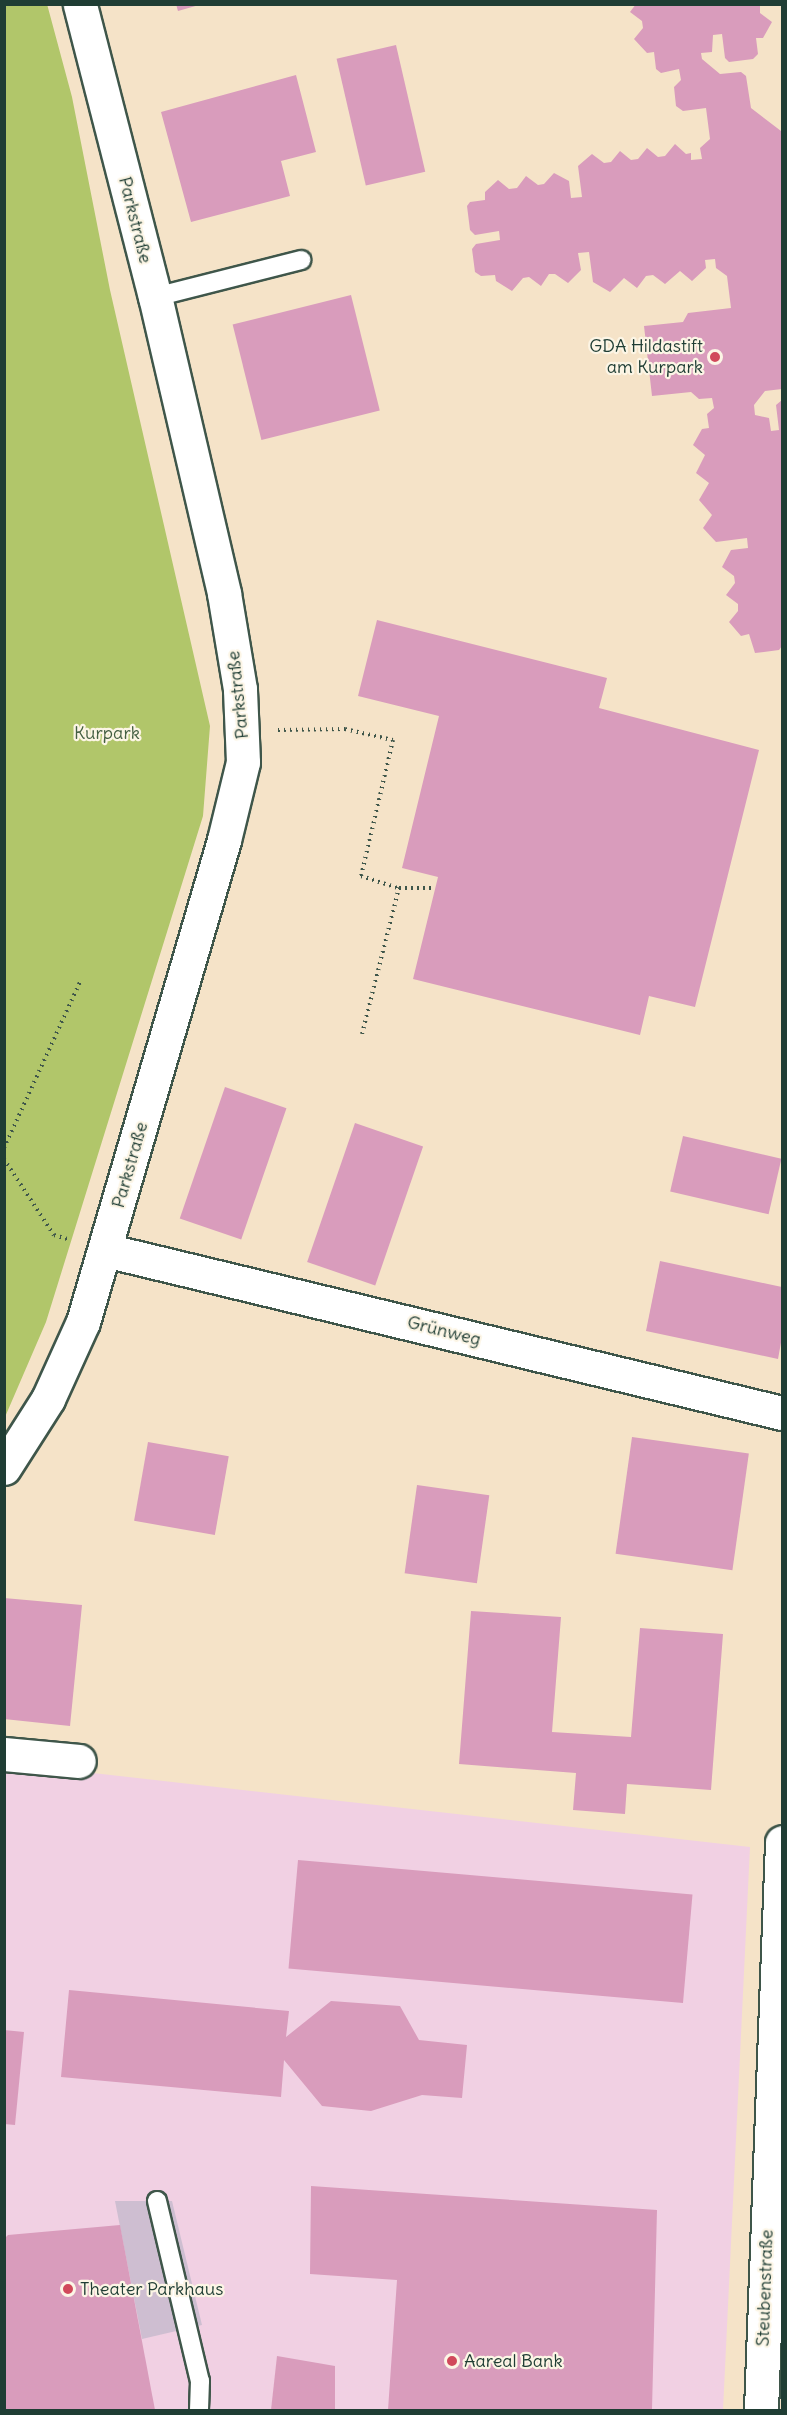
<!DOCTYPE html>
<html>
<head>
<meta charset="utf-8">
<style>
	body { margin:0 }
	#map { position:relative; width:787px; height:2415px; overflow:hidden; background:#f5e3c8; font-family:Delius,sans-serif }
	div>[style] { position:absolute }
	.built>* { inset:0; background:#f1d0e3 }
	.industrial>* { inset:0; background:#cebed1 }
	.green>* { inset:0; background:#b1c66a }
	.building>* { inset:0; background:#d99cbc; transform-origin:0 0 }
	.path>* { height:4px; margin-top:-2px; transform-origin:0; background:repeating-linear-gradient(90deg,#3f564a 0 1.5px,transparent 0 6px) }
	.roads { filter:drop-shadow(2px 0 #3f564a) drop-shadow(-2px 0 #3f564a) drop-shadow(0 2px #3f564a) drop-shadow(0 -2px #3f564a) }
	.lane>* { height:18px; margin:-9px; padding:0 9px; transform-origin:9px; border-radius:9px; background:#fff }
	.street>* { height:33px; margin:-16.5px; padding:0 16.5px; transform-origin:16.5px; border-radius:16.5px; background:#fff }
	.dots>* { width:16px; height:16px; translate:-50% -50%; box-sizing:border-box; border:3px solid #fcf5e5; border-radius:50% }
	span { translate:-50% -50%; white-space:nowrap; text-align:center; line-height:1.15; -webkit-text-stroke:4.5px #fcf5e5; paint-order:stroke }
	.street-label { font-size:18px; color:#1f3d34 }
	.poi-label { font-size:18px; color:#1f3d34 }
	.right { translate:-100% -50%; text-align:right }
	.left { translate:0 -50%; text-align:left }
	.park-label { font-size:18px; color:#445f42 }
	.frame { position:absolute; inset:0; border:6px solid #1f3d34; pointer-events:none }
</style>
</head>
<body>
<div id="map">
	<div class="built">
		<i style="clip-path:polygon(4px 1763px,750px 1847px,723px 2410px,5px 2410px)"></i>
	</div>
	<div class="industrial">
		<i style="clip-path:polygon(115px 2201px,172px 2201px,202px 2325px,142px 2339px)"></i>
	</div>
	<div class="green">
		<i style="clip-path:polygon(47px 4px,72px 97px,110px 290px,210px 726px,203px 816px,46px 1322px,5px 1417px,4px 5px)"></i>
	</div>
	<div class="building">
		<i style="clip-path:polygon(176px 4px,199px 4px,199px 5px,178px 11px)"></i>
		<i style="clip-path:polygon(636px 4px,760px 4px,760px 13px,772px 22px,763px 38px,756px 38px,758px 54px,753px 59px,729px 62px,725px 58px,722px 34px,713px 35px,712px 52px,701px 53px,702px 59px,720px 74px,741px 72px,746px 76px,751px 108px,781px 131px,782px 389px,765px 391px,754px 405px,755px 415px,769px 418px,771px 431px,779px 430px,776px 405px,782px 400px,782px 646px,779px 650px,755px 653px,749px 634px,741px 636px,729px 622px,738px 611px,738px 604px,726px 595px,735px 583px,734px 576px,722px 567px,731px 550px,748px 548px,747px 538px,716px 542px,703px 528px,712px 515px,699px 500px,709px 483px,696px 473px,705px 455px,693px 445px,702px 429px,709px 428px,707px 414px,714px 408px,712px 398px,699px 399px,691px 392px,652px 396px,644px 326px,683px 322px,688px 313px,731px 308px,727px 276px,716px 268px,715px 259px,705px 260px,706px 268px,692px 281px,680px 271px,665px 284px,653px 275px,646px 276px,637px 288px,624px 278px,610px 292px,593px 282px,589px 252px,578px 253px,581px 270px,568px 283px,555px 274px,549px 274px,541px 286px,529px 277px,523px 278px,512px 291px,496px 281px,495px 275px,481px 276px,475px 272px,472px 249px,476px 244px,500px 240px,499px 231px,475px 235px,470px 230px,467px 206px,470px 202px,485px 200px,485px 192px,498px 180px,509px 189px,517px 188px,526px 176px,538px 185px,544px 184px,554px 173px,569px 181px,571px 198px,582px 197px,578px 166px,592px 154px,604px 163px,611px 162px,620px 151px,631px 160px,638px 159px,647px 148px,658px 157px,665px 156px,675px 144px,686px 154px,691px 153px,691px 160px,702px 159px,700px 148px,710px 139px,706px 108px,683px 111px,676px 106px,674px 87px,681px 80px,679px 69px,661px 73px,656px 69px,654px 52px,647px 53px,634px 39px,643px 28px,642px 21px,630px 12px)"></i>
		<i style="left:396px;top:45px;width:130px;height:61px;rotate:77deg"></i>
		<i style="clip-path:polygon(296px 75px,316px 152px,281px 161px,290px 196px,191px 222px,161px 112px)"></i>
		<i style="left:351px;top:295px;width:119px;height:122px;rotate:76deg"></i>
		<i style="clip-path:polygon(377px 620px,607px 678px,599px 708px,759px 750px,695px 1007px,649px 996px,640px 1035px,413px 979px,438px 877px,402px 868px,439px 716px,358px 696px)"></i>
		<i style="left:225px;top:1087px;width:65px;height:139px;rotate:19deg"></i>
		<i style="left:355px;top:1123px;width:72px;height:147px;rotate:19deg"></i>
		<i style="left:683px;top:1136px;width:101px;height:57px;rotate:13deg"></i>
		<i style="clip-path:polygon(660px 1261px,782px 1287px,782px 1337px,778px 1359px,646px 1331px)"></i>
		<i style="left:632px;top:1437px;width:118px;height:118px;rotate:8deg"></i>
		<i style="left:148px;top:1442px;width:82px;height:80px;rotate:10deg"></i>
		<i style="left:417px;top:1485px;width:73px;height:89px;rotate:8deg"></i>
		<i style="clip-path:polygon(4px 1598px,82px 1605px,70px 1726px,4px 1719px)"></i>
		<i style="clip-path:polygon(471px 1611px,561px 1617px,552px 1732px,631px 1737px,640px 1628px,723px 1634px,711px 1790px,627px 1784px,625px 1814px,573px 1810px,576px 1773px,459px 1764px)"></i>
		<i style="left:298px;top:1860px;width:396px;height:109px;rotate:5deg"></i>
		<i style="clip-path:polygon(69px 1990px,289px 2011px,286px 2037px,331px 2001px,400px 2006px,419px 2040px,467px 2045px,462px 2098px,422px 2095px,371px 2111px,322px 2106px,284px 2060px,281px 2097px,61px 2077px)"></i>
		<i style="clip-path:polygon(4px 2030px,24px 2032px,15px 2125px,4px 2124px)"></i>
		<i style="clip-path:polygon(311px 2186px,657px 2210px,652px 2410px,388px 2410px,397px 2280px,310px 2274px)"></i>
		<i style="clip-path:polygon(120px 2225px,155px 2410px,4px 2410px,4px 2239px,8px 2235px)"></i>
		<i style="clip-path:polygon(277px 2356px,335px 2366px,335px 2410px,271px 2410px)"></i>
	</div>
	<div class="path">
		<i style="left:278px;top:730px;width:67px;rotate:-0.9deg"></i>
		<i style="left:345px;top:729px;width:49px;rotate:12.9deg"></i>
		<i style="left:393px;top:740px;width:140px;rotate:103.2deg"></i>
		<i style="left:361px;top:876px;width:40px;rotate:18deg"></i>
		<i style="left:362px;top:1034px;width:151px;rotate:-75.8deg"></i>
		<i style="left:399px;top:888px;width:36px"></i>
		<i style="left:4px;top:1148px;width:185px;rotate:-65.4deg"></i>
		<i style="left:4px;top:1159px;width:91px;rotate:56.7deg"></i>
		<i style="left:54px;top:1235px;width:17px;rotate:17deg"></i>
	</div>
	<div class="roads">
		<div class="lane">
			<i style="left:155px;top:297px;width:151px;rotate:-14.2deg"></i>
			<i style="left:157px;top:2201px;width:185px;rotate:76.6deg"></i>
			<i style="left:200px;top:2381px;width:29px;rotate:92deg"></i>
		</div>
		<div class="street">
			<i style="left:105px;top:1250px;width:696px;rotate:13.54deg"></i>
			<i style="left:4px;top:1468px;width:82px;rotate:-57.5deg"></i>
			<i style="left:48px;top:1399px;width:85px;rotate:-65.6deg"></i>
			<i style="left:83px;top:1322px;width:502px;rotate:-73.69deg"></i>
			<i style="left:224px;top:840px;width:80px;rotate:-76.3deg"></i>
			<i style="left:243px;top:762px;width:73px;rotate:-92.4deg"></i>
			<i style="left:240px;top:689px;width:97px;rotate:-99.5deg"></i>
			<i style="left:224px;top:593px;width:304px;rotate:-103.1deg"></i>
			<i style="left:155px;top:297px;width:302px;rotate:-104.4deg"></i>
			<i style="left:4px;top:1754px;width:75px;rotate:5.3deg"></i>
			<i style="left:761px;top:2410px;width:568px;rotate:-87.88deg"></i>
		</div>
	</div>
	<div class="dots">
		<i style="left:715px;top:357px;background:#d1495b"></i>
		<i style="left:68px;top:2289px;background:#d1495b"></i>
		<i style="left:452px;top:2361px;background:#d1495b"></i>
	</div>
	<div class="street-label">
		<span style="left:135px;top:220px;rotate:76deg">Parkstraße</span>
		<span style="left:238px;top:695px;rotate:-96deg">Parkstraße</span>
		<span style="left:130px;top:1165px;rotate:-74deg">Parkstraße</span>
		<span style="left:444px;top:1331px;rotate:14deg">Grünweg</span>
		<span style="left:765px;top:2288px;rotate:-88deg">Steubenstraße</span>
	</div>
	<div class="poi-label">
		<span class="right" style="left:703px;top:357px">GDA Hildastift<br>am Kurpark</span>
		<span class="left" style="left:80px;top:2289px">Theater Parkhaus</span>
		<span class="left" style="left:464px;top:2361px">Aareal Bank</span>
	</div>
	<div class="park-label">
		<span style="left:107px;top:733px">Kurpark</span>
	</div>
	<div class="frame"></div>
</div>
</body>
</html>
